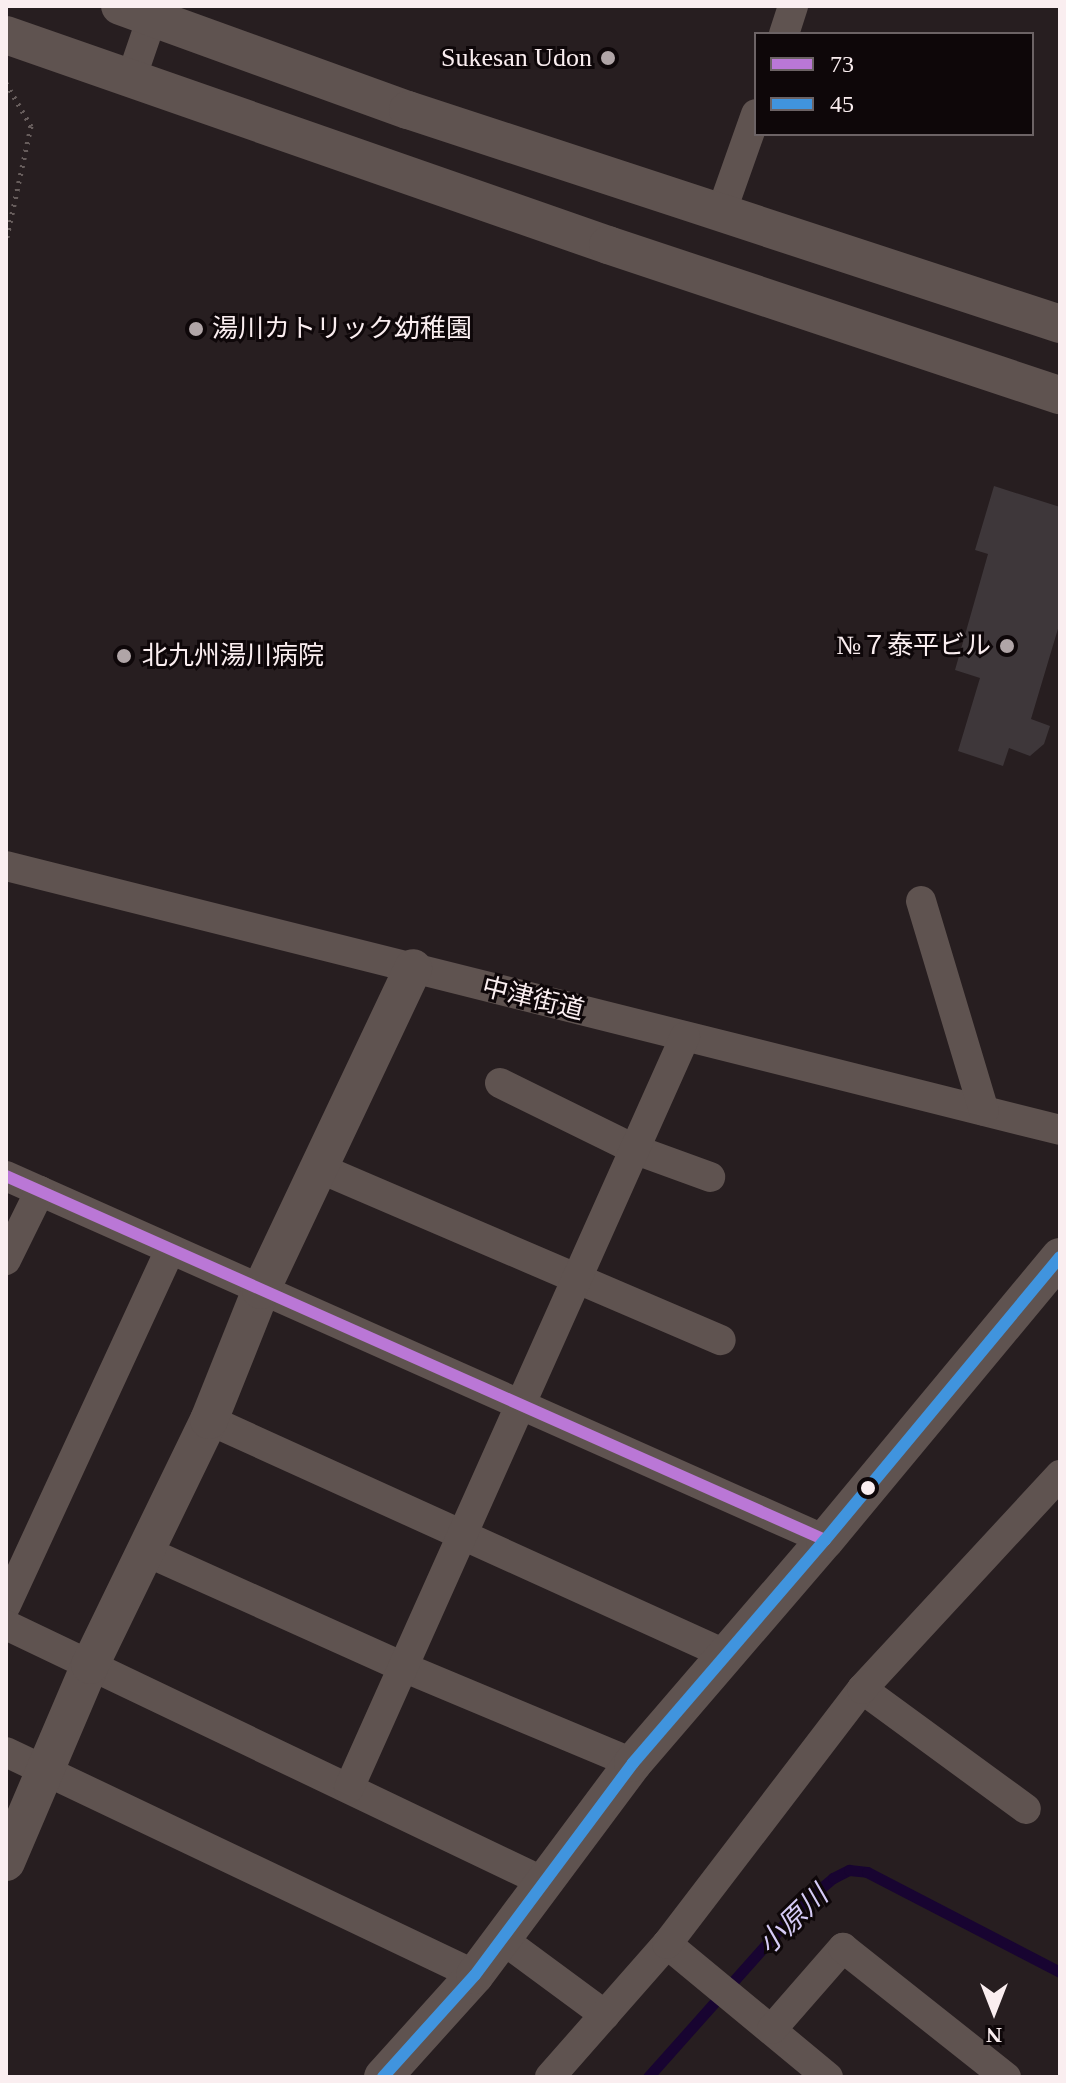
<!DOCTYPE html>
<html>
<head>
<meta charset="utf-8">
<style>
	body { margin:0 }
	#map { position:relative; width:1066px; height:2083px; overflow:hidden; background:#271e20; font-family:"Times New Roman","Noto Sans JP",serif }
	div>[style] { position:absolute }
	.stream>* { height:11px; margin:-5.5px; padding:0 5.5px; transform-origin:5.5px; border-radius:5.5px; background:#180431 }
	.building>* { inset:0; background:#3e373a }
	.path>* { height:5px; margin-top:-2.5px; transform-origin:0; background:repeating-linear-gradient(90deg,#675d5c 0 2px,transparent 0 8px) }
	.minor>* { height:30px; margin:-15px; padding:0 15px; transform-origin:15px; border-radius:15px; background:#5f5350 }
	.tertiary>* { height:38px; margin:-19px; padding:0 19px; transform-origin:19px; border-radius:19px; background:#5f5350 }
	.bus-1>* { height:12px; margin:-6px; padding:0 6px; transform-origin:6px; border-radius:6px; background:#ba77d6 }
	.bus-2>* { height:12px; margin:-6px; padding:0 6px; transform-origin:6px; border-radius:6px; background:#4094de }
	.dots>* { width:22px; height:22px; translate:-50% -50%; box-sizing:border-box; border:4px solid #0e0709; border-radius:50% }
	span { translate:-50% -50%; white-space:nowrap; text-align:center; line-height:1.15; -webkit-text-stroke:6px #0e0709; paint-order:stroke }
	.poi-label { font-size:26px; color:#faeef0 }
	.right { translate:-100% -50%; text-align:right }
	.left { translate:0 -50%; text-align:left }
	.street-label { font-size:26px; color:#faeef0 }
	.water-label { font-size:28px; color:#d5cbf6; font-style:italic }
	.frame { position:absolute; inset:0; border:8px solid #faeef0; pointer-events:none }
	.legend { position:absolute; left:754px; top:32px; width:280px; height:104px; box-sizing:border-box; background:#0e0709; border:2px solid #6c6365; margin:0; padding:10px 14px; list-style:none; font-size:24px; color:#faeef0 }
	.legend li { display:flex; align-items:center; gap:16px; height:40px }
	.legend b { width:40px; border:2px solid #6c6365 }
	.north { position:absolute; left:954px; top:1971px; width:80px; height:80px; -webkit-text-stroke:6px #0e0709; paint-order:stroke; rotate:180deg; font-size:22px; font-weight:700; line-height:32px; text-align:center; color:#faeef0 }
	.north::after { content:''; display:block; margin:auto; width:28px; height:36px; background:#faeef0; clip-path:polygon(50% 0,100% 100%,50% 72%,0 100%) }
</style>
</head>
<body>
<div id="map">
	<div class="stream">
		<i style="left:648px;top:2077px;width:230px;rotate:-48.3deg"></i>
		<i style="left:801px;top:1905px;width:42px;rotate:-40.2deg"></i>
		<i style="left:833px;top:1878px;width:18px;rotate:-27deg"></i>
		<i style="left:849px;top:1870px;width:18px;rotate:6deg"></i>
		<i style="left:867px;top:1872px;width:217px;rotate:27.4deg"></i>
	</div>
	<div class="building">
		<i style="clip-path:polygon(994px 486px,1060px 507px,1060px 622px,1031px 719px,1050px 726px,1044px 744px,1030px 756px,1009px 748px,1003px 766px,958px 751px,980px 678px,955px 670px,988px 554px,975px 550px)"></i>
	</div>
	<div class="path">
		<i style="left:6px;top:83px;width:50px;rotate:59.8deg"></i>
		<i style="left:31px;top:126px;width:119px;rotate:102.2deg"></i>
	</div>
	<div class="minor">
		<i style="left:784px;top:34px;width:29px;rotate:-72deg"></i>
		<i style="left:131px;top:79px;width:77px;rotate:-71.1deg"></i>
		<i style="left:721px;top:213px;width:105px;rotate:-70.5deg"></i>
		<i style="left:6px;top:866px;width:1087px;rotate:14.06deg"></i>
		<i style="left:921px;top:901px;width:219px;rotate:73.3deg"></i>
		<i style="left:500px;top:1083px;width:152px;rotate:26.2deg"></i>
		<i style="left:636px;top:1150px;width:79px;rotate:20deg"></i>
		<i style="left:319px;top:1168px;width:437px;rotate:23.2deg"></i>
		<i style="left:6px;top:1176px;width:896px;rotate:23.96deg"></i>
		<i style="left:6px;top:1260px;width:77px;rotate:-63.8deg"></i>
		<i style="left:209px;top:1420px;width:569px;rotate:24.4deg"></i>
		<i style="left:145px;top:1551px;width:283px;rotate:24.2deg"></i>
		<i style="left:403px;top:1667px;width:249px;rotate:22.7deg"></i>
		<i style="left:6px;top:1605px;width:391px;rotate:-65.2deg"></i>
		<i style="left:6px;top:1625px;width:598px;rotate:25.54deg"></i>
		<i style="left:862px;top:1689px;width:203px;rotate:36.2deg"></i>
		<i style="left:6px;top:1752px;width:519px;rotate:25.43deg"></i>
		<i style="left:349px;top:1788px;width:823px;rotate:-65.9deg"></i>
		<i style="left:502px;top:1939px;width:128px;rotate:36.4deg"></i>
		<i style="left:667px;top:1944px;width:209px;rotate:39.6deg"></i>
		<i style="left:772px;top:2029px;width:108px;rotate:-48.8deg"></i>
		<i style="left:843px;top:1948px;width:208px;rotate:38.4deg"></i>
		<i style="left:550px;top:2077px;width:177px;rotate:-48.7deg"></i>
		<i style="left:667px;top:1944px;width:321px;rotate:-52.6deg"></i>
		<i style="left:862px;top:1689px;width:292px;rotate:-47.2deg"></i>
	</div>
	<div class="tertiary">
		<i style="left:120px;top:6px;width:306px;rotate:19.9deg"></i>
		<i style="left:408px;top:110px;width:686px;rotate:18.17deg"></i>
		<i style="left:6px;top:35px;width:638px;rotate:19.23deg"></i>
		<i style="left:608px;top:245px;width:476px;rotate:18.4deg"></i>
		<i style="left:6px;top:1862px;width:214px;rotate:-66.9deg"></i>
		<i style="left:90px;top:1665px;width:272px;rotate:-64.1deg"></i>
		<i style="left:209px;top:1420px;width:140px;rotate:-68.2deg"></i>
		<i style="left:261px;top:1290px;width:356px;rotate:-64.7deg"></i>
		<i style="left:383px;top:2077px;width:137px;rotate:-48deg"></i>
		<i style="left:475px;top:1975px;width:264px;rotate:-53.3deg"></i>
		<i style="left:633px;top:1763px;width:294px;rotate:-49.3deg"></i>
		<i style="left:825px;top:1540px;width:368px;rotate:-50.3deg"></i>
	</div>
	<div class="bus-1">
		<i style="left:6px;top:1176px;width:896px;rotate:23.96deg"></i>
	</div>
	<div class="bus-2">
		<i style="left:383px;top:2077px;width:137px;rotate:-48deg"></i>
		<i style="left:475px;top:1975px;width:264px;rotate:-53.3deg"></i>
		<i style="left:633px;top:1763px;width:294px;rotate:-49.3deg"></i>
		<i style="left:825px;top:1540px;width:368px;rotate:-50.3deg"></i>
	</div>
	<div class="dots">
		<i style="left:608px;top:58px;background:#b0a5a7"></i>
		<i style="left:196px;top:329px;background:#b0a5a7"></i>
		<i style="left:1007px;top:646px;background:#b0a5a7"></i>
		<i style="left:124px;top:656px;background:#b0a5a7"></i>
		<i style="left:868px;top:1488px;background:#faeef0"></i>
	</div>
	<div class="poi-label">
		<span class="right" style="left:592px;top:58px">Sukesan Udon</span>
		<span class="left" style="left:212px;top:329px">湯川カトリック幼稚園</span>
		<span class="right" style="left:991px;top:646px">№７泰平ビル</span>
		<span class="left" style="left:142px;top:656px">北九州湯川病院</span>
	</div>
	<div class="street-label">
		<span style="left:533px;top:999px;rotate:14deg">中津街道</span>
	</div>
	<div class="water-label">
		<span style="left:793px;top:1920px;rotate:-44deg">小原川</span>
	</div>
	<div class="frame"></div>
	<ul class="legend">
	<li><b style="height:10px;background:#ba77d6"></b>73</li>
	<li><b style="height:10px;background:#4094de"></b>45</li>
	</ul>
	<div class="north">N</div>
</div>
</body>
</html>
